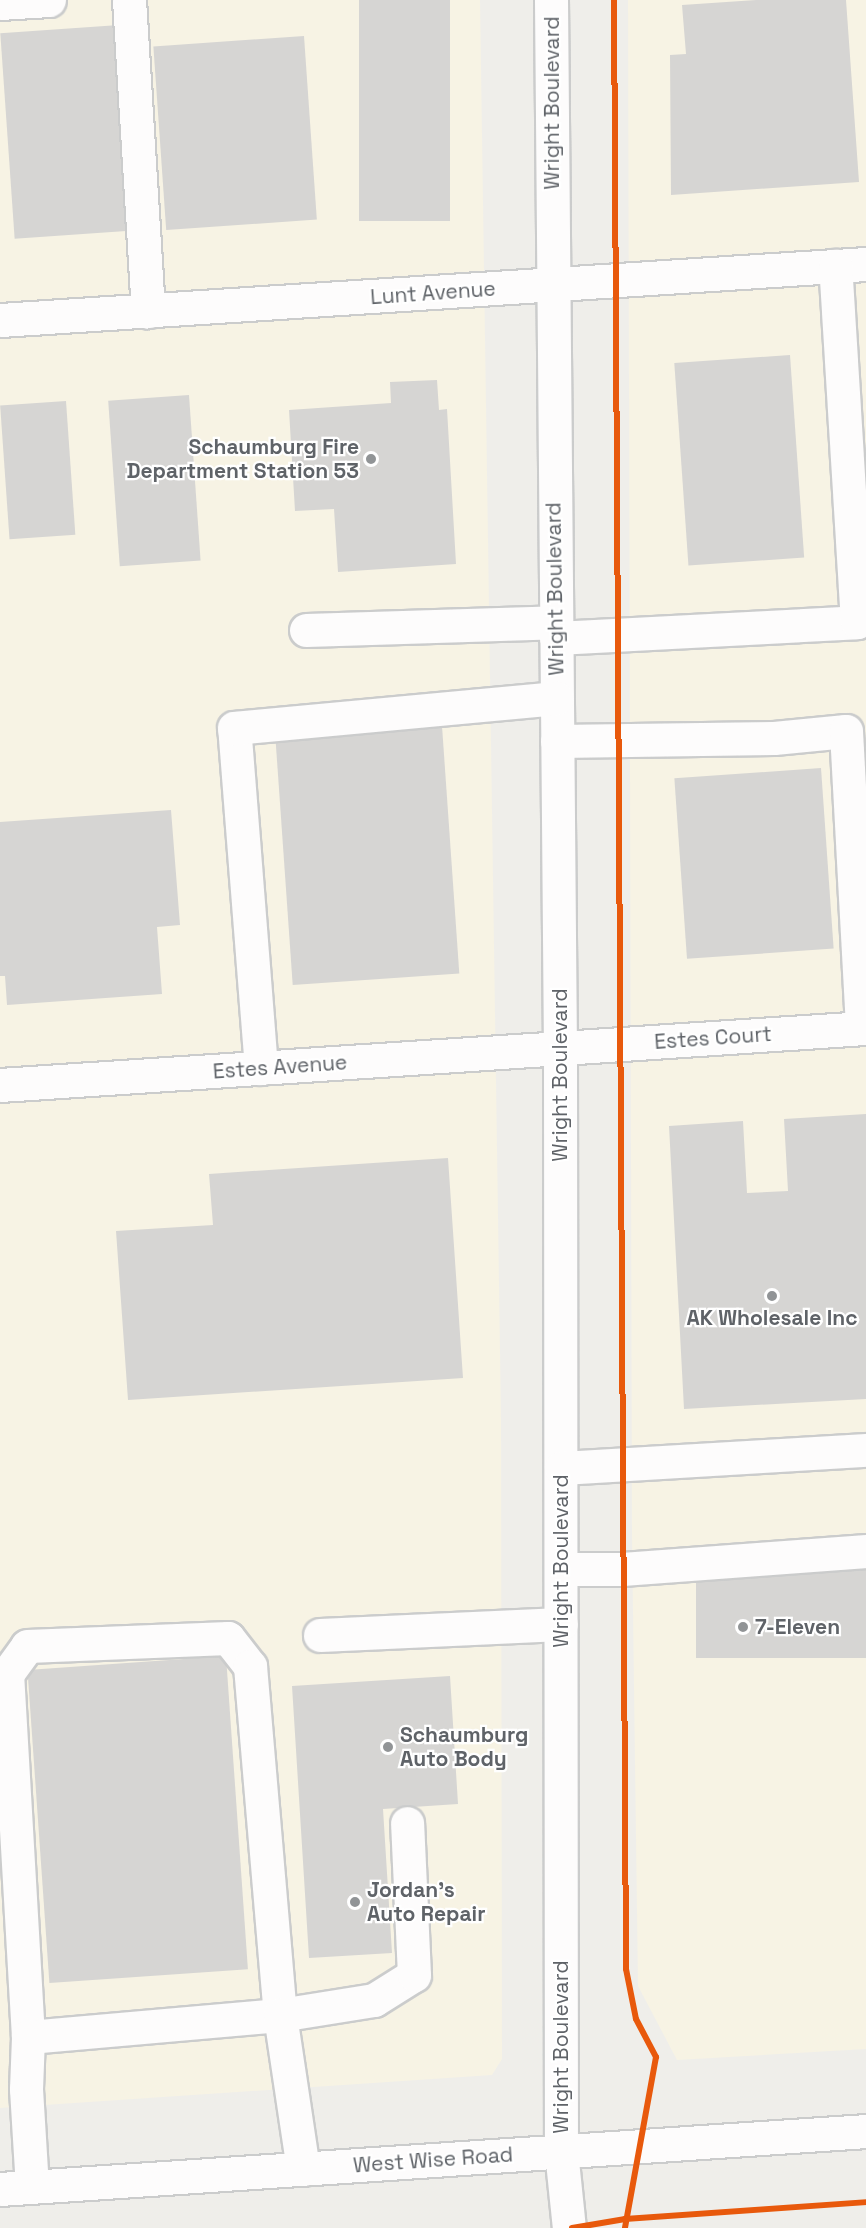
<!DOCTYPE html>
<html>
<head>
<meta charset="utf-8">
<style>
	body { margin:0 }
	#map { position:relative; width:866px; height:2228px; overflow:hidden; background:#efeeea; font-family:"Space Grotesk",sans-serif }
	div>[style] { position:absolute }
	.commercial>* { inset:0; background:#f7f3e4 }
	.building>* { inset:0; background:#d6d5d3; transform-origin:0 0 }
	.roads { filter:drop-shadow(2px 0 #cbcccc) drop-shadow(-2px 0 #cbcccc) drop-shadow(0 2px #cbcccc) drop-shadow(0 -2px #cbcccc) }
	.minor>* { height:33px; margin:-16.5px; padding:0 16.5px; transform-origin:16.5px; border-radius:16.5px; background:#fdfcfc }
	.cycleway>* { height:6px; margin:-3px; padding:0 3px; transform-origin:3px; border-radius:3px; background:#e8590c }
	.dots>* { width:16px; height:16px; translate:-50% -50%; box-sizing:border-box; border:3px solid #fff; border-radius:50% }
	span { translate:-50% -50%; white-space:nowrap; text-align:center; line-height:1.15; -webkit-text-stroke:4.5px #fff; paint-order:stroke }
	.street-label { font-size:21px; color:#5f6368 }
	.poi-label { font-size:21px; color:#5f6368; font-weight:700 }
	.right { translate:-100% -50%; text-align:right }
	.left { translate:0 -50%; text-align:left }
</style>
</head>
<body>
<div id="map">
	<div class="commercial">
		<i style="clip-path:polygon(0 0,480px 0,501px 1419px,502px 2059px,492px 2075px,0 2108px)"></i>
		<i style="clip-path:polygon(628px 0,866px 0,866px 2049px,677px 2060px,638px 1986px,632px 1537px)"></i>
	</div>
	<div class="building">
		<i style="left:359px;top:0;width:91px;height:221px"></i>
		<i style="clip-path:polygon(756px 0,846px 0,859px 182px,671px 195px,670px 55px,686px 54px,682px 5px)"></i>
		<i style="left:119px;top:25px;width:206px;height:119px;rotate:86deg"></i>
		<i style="left:304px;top:36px;width:184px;height:151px;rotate:86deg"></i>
		<i style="left:790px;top:355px;width:203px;height:116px;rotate:86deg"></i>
		<i style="clip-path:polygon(437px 380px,439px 410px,447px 409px,456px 564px,338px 572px,334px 509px,295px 511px,289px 410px,391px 403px,390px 382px)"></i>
		<i style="left:189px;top:395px;width:166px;height:81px;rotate:86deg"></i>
		<i style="left:66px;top:401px;width:134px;height:66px;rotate:86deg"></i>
		<i style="left:442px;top:726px;width:248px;height:167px;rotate:86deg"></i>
		<i style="left:821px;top:768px;width:181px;height:147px;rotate:86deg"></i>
		<i style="clip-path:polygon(171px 810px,180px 925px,157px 927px,162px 994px,7px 1005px,5px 976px,0 976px,0 822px)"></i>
		<i style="clip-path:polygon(866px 1114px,866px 1399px,684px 1409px,669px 1126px,743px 1121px,747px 1193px,788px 1191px,784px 1119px)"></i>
		<i style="clip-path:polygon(448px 1158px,463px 1378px,128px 1400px,116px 1231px,213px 1225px,209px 1174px)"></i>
		<i style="left:866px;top:1566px;width:92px;height:170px;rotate:90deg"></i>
		<i style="left:226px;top:1656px;width:314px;height:199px;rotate:86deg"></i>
		<i style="clip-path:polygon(450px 1676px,458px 1804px,383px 1809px,392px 1953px,309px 1958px,292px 1686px)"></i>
	</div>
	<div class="roads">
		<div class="minor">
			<i style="left:129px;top:0;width:312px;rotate:86.5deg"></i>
			<i style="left:551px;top:0;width:1048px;rotate:89.51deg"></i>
			<i style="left:560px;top:1048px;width:1103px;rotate:89.95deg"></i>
			<i style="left:561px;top:2151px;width:77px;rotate:84.1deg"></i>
			<i style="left:0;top:3px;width:49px;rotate:-3.5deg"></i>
			<i style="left:0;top:320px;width:868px;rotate:-3.7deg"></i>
			<i style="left:306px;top:630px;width:250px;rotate:-1.8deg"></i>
			<i style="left:556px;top:638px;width:301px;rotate:-3deg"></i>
			<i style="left:857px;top:622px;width:357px;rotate:-93.5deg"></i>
			<i style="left:557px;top:741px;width:217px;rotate:-0.8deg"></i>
			<i style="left:774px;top:738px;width:72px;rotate:-5.6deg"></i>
			<i style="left:846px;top:731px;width:297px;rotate:86.9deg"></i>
			<i style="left:261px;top:1068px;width:341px;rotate:-94.5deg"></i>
			<i style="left:234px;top:728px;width:324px;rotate:-5.3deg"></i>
			<i style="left:0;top:1085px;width:868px;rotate:-3.77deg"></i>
			<i style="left:561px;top:1468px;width:306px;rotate:-3.4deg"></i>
			<i style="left:561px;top:1569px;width:61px"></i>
			<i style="left:622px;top:1569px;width:245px;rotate:-4.2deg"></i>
			<i style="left:320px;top:1635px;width:241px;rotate:-2.6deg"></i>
			<i style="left:28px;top:2037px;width:364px;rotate:-93.3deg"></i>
			<i style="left:7px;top:1674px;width:34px;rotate:-54deg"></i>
			<i style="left:27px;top:1646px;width:201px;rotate:-2.3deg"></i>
			<i style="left:228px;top:1638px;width:36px;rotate:52deg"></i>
			<i style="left:250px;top:1666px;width:350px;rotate:85.1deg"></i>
			<i style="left:280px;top:2015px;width:253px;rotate:175deg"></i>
			<i style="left:28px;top:2037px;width:52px;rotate:92.2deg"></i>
			<i style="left:26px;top:2089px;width:98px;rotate:86.5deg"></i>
			<i style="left:303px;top:2169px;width:156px;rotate:-98.5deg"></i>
			<i style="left:280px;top:2015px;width:95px;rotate:-9.1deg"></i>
			<i style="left:374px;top:2000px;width:47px;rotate:-32deg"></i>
			<i style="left:414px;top:1975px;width:152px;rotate:-92.6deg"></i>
			<i style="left:0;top:2189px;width:868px;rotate:-3.83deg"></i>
		</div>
	</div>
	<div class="cycleway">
		<i style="left:614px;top:0;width:1969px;rotate:89.65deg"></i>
		<i style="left:626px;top:1969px;width:51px;rotate:78.7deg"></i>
		<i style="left:636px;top:2019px;width:43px;rotate:62.2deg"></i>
		<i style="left:656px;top:2057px;width:174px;rotate:100.3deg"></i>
		<i style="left:572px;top:2228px;width:54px;rotate:-9.6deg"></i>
		<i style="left:625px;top:2219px;width:242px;rotate:-4deg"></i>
	</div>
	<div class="dots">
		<i style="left:371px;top:459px;background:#919496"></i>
		<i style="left:772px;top:1296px;background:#919496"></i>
		<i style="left:743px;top:1627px;background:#919496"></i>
		<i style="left:388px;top:1747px;background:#919496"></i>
		<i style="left:355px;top:1902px;background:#919496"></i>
	</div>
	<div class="street-label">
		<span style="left:552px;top:103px;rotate:-90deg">Wright Boulevard</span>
		<span style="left:433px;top:293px;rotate:-4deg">Lunt Avenue</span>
		<span style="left:555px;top:589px;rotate:-91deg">Wright Boulevard</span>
		<span style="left:713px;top:1038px;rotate:-4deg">Estes Court</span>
		<span style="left:280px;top:1067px;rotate:-4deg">Estes Avenue</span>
		<span style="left:560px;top:1075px;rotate:-90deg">Wright Boulevard</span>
		<span style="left:561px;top:1561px;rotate:-90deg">Wright Boulevard</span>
		<span style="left:561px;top:2047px;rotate:-90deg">Wright Boulevard</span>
		<span style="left:433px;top:2160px;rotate:-4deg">West Wise Road</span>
	</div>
	<div class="poi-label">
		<span class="right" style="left:359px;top:459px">Schaumburg Fire<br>Department Station 53</span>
		<span style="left:772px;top:1318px">AK Wholesale Inc</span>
		<span class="left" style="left:755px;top:1627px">7-Eleven</span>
		<span class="left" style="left:400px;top:1747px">Schaumburg<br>Auto Body</span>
		<span class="left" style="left:367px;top:1902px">Jordan's<br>Auto Repair</span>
	</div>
</div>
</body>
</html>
